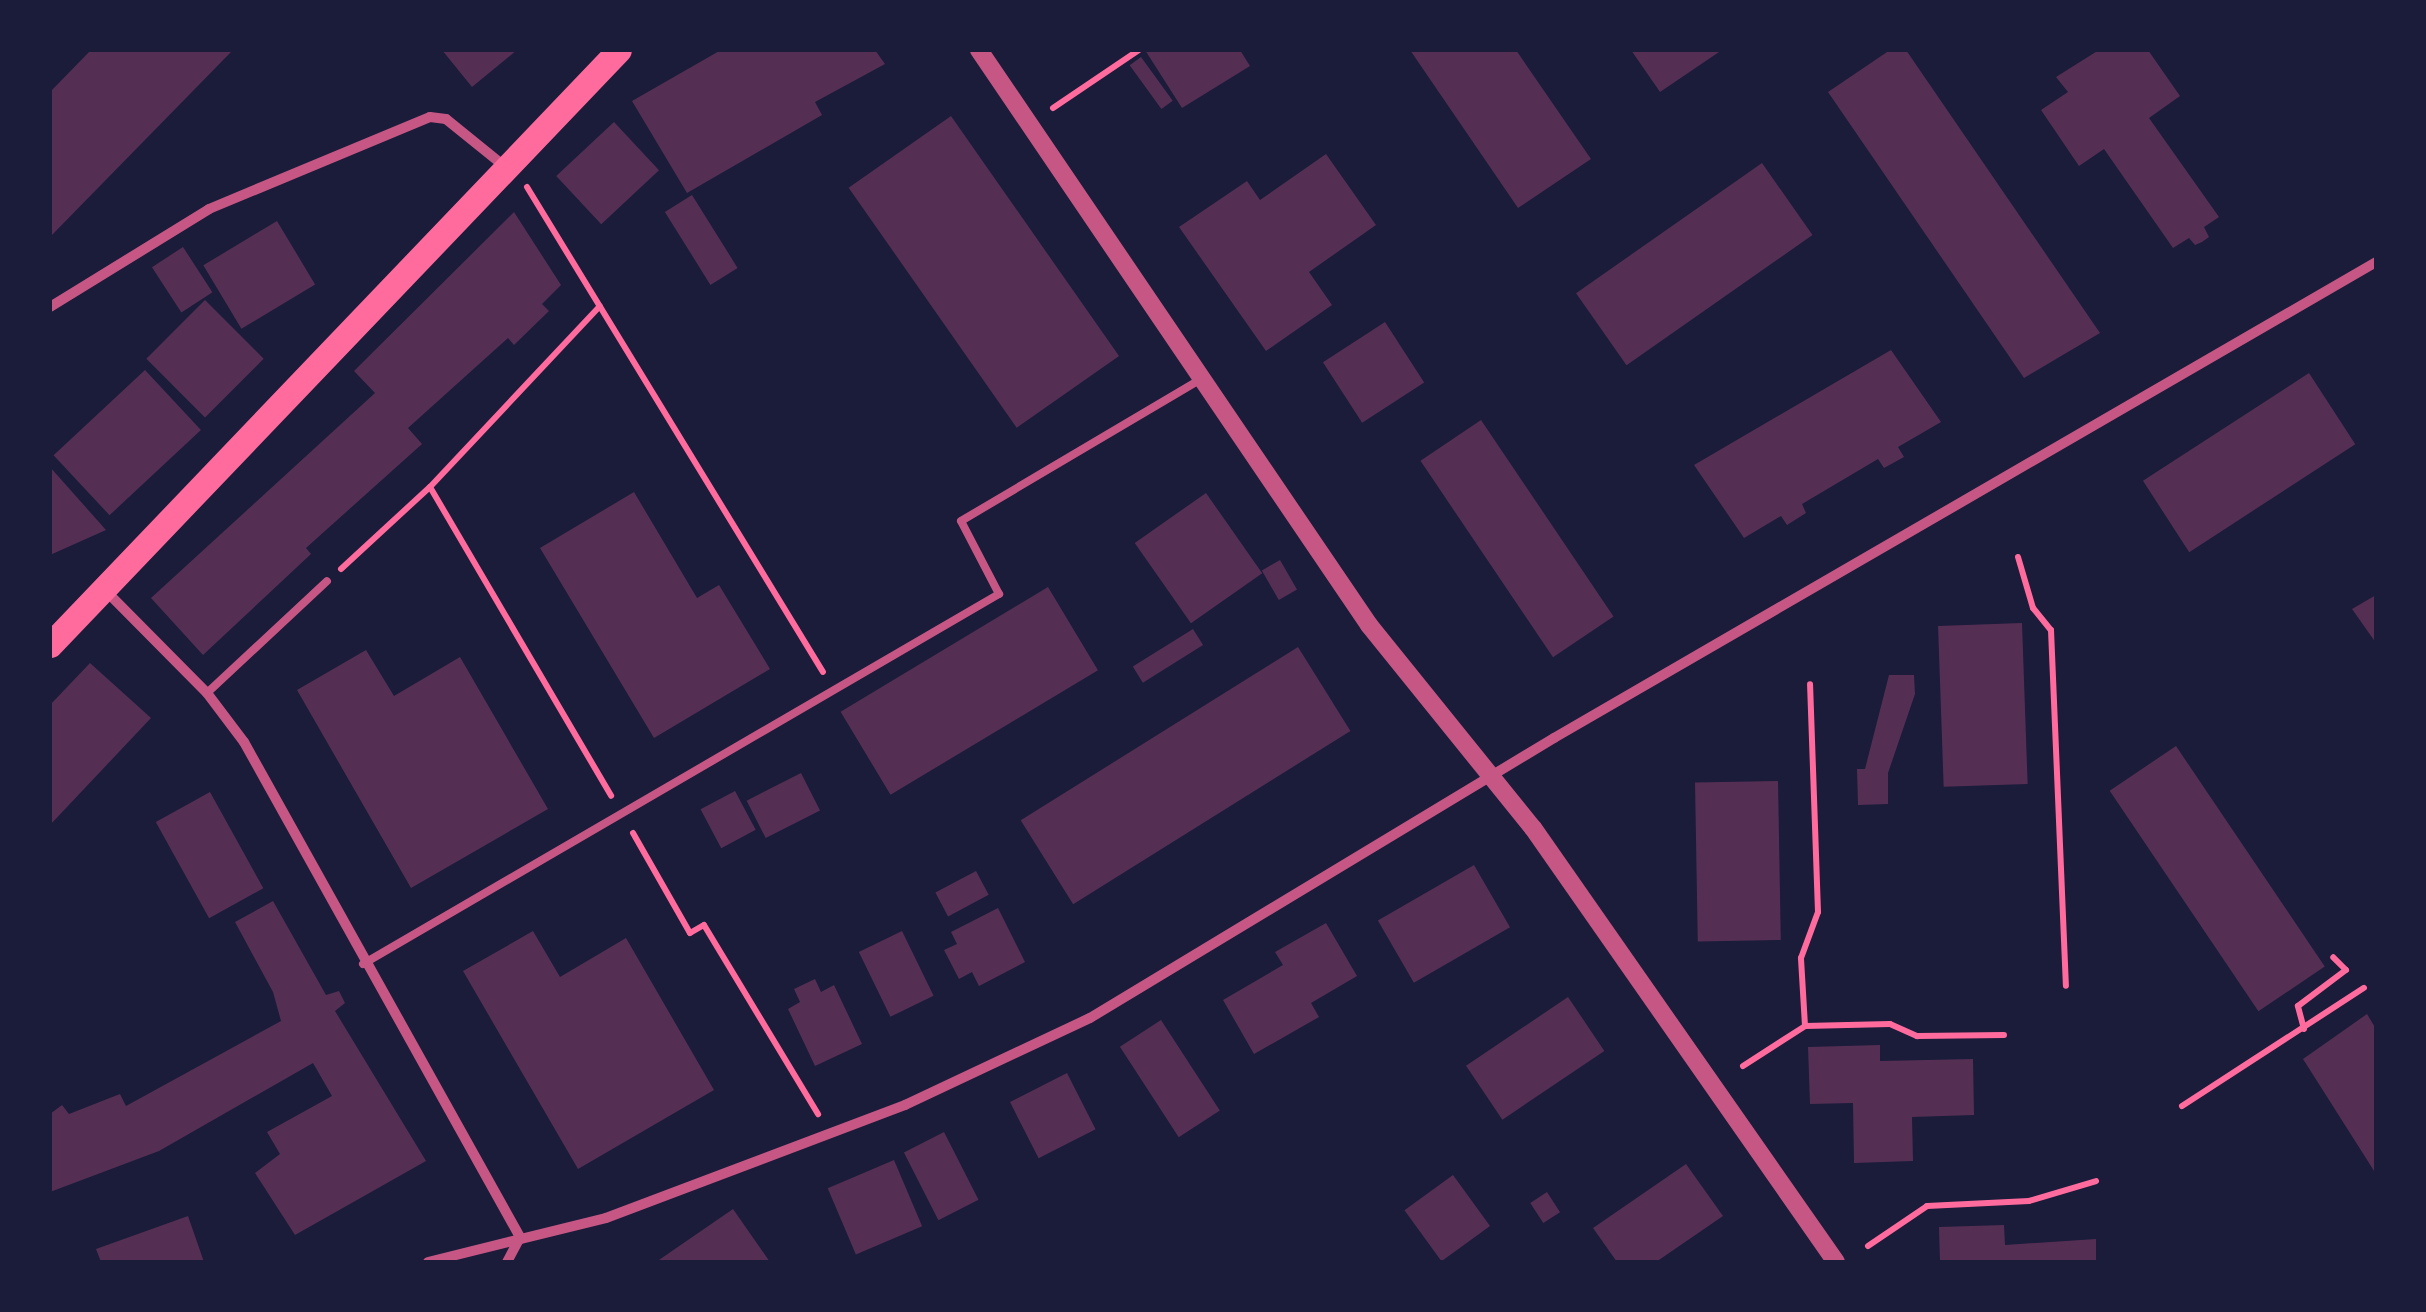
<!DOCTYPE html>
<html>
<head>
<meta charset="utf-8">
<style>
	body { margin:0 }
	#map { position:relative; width:2426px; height:1312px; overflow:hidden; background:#1b1b3a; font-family:Montserrat,sans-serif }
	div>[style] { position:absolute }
	.building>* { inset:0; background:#542f53; transform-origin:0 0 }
	.path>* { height:6px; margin:-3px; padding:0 3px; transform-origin:3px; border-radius:3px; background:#ff6b9d }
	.service>* { height:8px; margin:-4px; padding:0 4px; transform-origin:4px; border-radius:4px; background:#c65784 }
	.minor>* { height:10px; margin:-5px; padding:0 5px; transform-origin:5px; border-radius:5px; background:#c65784 }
	.tertiary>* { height:18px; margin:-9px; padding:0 9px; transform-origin:9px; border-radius:9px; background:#c65784 }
	.primary>* { height:25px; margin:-12.5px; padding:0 12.5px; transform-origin:12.5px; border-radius:12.5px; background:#ff6b9d }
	span { translate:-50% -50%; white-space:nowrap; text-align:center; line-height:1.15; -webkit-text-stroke:9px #1b1b3a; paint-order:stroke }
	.frame { position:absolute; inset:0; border:52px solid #1b1b3a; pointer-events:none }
</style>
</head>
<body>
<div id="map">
	<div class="building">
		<i style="clip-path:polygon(91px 50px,233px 50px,50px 237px,50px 92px)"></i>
		<i style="clip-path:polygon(442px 50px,517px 50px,472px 87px)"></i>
		<i style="clip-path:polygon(721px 50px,875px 50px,885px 64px,815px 102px,822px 115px,687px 193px,632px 101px)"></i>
		<i style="clip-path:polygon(1145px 50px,1240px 50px,1250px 66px,1182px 108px)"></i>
		<i style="clip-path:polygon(1410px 50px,1516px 50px,1591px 159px,1518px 208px)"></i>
		<i style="clip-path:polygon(1631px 50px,1722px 50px,1660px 92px)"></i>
		<i style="clip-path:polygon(1890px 50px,1906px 50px,2100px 333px,2024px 378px,1828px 92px)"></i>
		<i style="clip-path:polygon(2099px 50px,2148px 50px,2180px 96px,2149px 118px,2219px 217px,2204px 227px,2209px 237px,2202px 242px,2195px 245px,2189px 238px,2173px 248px,2104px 149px,2079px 166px,2041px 110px,2068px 92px,2056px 77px)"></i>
		<i style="left:1141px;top:57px;width:54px;height:14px;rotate:54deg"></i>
		<i style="left:951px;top:116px;width:293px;height:125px;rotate:55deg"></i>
		<i style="left:614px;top:122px;width:66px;height:79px;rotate:47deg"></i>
		<i style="clip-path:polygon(1326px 154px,1376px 225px,1309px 272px,1332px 305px,1266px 351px,1179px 227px,1247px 181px,1260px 200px)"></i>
		<i style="left:1762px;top:163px;width:88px;height:227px;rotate:55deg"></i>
		<i style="left:692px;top:195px;width:86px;height:32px;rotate:58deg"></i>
		<i style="clip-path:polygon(514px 212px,561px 285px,542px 304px,549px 311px,514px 345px,508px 338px,408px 428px,422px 444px,306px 548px,311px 554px,203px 655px,151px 598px,375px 393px,354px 371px)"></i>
		<i style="left:277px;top:221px;width:74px;height:86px;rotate:59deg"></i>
		<i style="left:183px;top:247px;width:54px;height:37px;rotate:57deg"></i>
		<i style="left:205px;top:300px;width:83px;height:83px;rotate:45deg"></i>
		<i style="left:1385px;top:322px;width:72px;height:74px;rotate:57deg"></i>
		<i style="clip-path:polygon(1891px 350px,1941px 422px,1898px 447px,1904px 457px,1884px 468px,1878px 459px,1802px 504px,1806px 513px,1787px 525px,1781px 516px,1744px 538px,1694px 465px)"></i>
		<i style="left:145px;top:370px;width:82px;height:125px;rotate:47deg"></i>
		<i style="left:2309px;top:373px;width:85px;height:198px;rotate:57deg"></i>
		<i style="left:1481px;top:420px;width:237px;height:73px;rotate:56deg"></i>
		<i style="clip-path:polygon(50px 467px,106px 530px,50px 555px)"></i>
		<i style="clip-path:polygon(634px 492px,697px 598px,719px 585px,770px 669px,654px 738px,540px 548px)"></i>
		<i style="left:1206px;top:493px;width:98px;height:87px;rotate:55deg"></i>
		<i style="left:1280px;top:560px;width:34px;height:21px;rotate:60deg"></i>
		<i style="left:1048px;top:587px;width:97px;height:242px;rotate:59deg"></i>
		<i style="clip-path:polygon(2376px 595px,2376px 643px,2352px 609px)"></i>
		<i style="left:2022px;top:623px;width:161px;height:84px;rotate:88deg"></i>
		<i style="left:1193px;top:629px;width:19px;height:71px;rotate:58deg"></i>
		<i style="left:1298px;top:647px;width:99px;height:327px;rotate:58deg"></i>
		<i style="clip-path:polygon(366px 650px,394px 696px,460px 657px,548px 809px,411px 888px,297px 690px)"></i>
		<i style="clip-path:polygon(90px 663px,151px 718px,50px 825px,50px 705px)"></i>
		<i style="clip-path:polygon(1889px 675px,1914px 675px,1915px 694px,1888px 773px,1888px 804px,1858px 805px,1857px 769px,1865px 769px)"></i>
		<i style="left:2176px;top:746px;width:266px;height:80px;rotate:56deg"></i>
		<i style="left:801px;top:773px;width:42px;height:61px;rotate:63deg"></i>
		<i style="left:1778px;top:781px;width:159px;height:83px;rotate:89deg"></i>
		<i style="left:735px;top:791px;width:44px;height:39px;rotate:62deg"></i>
		<i style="left:210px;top:792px;width:110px;height:62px;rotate:61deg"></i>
		<i style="left:1474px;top:865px;width:72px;height:111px;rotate:60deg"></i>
		<i style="left:976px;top:871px;width:27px;height:46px;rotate:62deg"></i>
		<i style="clip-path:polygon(273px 901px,326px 995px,339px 991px,345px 1003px,335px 1011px,426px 1161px,295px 1235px,255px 1173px,280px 1154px,267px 1132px,332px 1096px,313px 1063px,159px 1151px,50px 1192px,50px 1114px,62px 1105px,69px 1114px,120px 1094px,126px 1106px,281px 1021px,273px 992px,235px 922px)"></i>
		<i style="clip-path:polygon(998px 908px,1025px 962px,979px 986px,972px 972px,959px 979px,944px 950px,957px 944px,951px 932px)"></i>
		<i style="clip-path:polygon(1326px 923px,1357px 976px,1311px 1003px,1319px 1017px,1254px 1054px,1223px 1000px,1283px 965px,1275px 952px)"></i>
		<i style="clip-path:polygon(533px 931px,560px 977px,626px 938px,714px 1090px,578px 1169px,463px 971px)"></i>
		<i style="left:902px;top:931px;width:72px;height:48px;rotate:64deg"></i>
		<i style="clip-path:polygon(815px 979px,821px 992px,834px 985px,862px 1044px,815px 1066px,788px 1009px,800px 1002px,794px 989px)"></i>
		<i style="left:1568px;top:997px;width:65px;height:123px;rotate:56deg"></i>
		<i style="clip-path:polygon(2367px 1014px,2376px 1029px,2376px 1174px,2303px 1059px)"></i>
		<i style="left:1161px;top:1020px;width:108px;height:49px;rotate:57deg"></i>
		<i style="clip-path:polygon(1880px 1045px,1880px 1061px,1973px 1059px,1974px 1115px,1912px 1117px,1913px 1161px,1854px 1163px,1853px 1103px,1810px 1104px,1808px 1047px)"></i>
		<i style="left:1067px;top:1073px;width:63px;height:64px;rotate:63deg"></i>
		<i style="left:944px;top:1132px;width:76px;height:45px;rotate:63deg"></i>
		<i style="left:894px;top:1160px;width:72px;height:72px;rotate:67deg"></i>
		<i style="clip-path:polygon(1686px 1164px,1723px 1216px,1656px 1262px,1617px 1262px,1593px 1228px)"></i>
		<i style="left:1453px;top:1175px;width:63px;height:60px;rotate:54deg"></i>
		<i style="left:1547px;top:1192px;width:24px;height:20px;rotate:57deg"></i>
		<i style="clip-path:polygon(733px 1209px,770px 1262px,656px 1262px)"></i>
		<i style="clip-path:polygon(188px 1216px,204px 1262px,101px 1262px,96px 1249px)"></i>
		<i style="clip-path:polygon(2004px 1225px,2005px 1245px,2096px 1239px,2096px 1262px,1940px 1262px,1939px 1227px)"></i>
	</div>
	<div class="path">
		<i style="left:1053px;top:108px;width:104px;rotate:-34deg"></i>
		<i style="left:527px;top:187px;width:568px;rotate:58.6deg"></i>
		<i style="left:430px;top:487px;width:358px;rotate:59.6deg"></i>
		<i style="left:2018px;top:557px;width:53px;rotate:73.6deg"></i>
		<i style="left:2033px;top:608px;width:28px;rotate:51deg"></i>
		<i style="left:2051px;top:630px;width:356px;rotate:87.6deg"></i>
		<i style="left:341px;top:569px;width:121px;rotate:-42.7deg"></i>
		<i style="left:430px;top:487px;width:248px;rotate:-46.8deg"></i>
		<i style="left:633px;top:833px;width:115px;rotate:60.3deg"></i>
		<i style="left:690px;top:933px;width:16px;rotate:-30deg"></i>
		<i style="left:704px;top:925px;width:221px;rotate:58.9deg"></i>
		<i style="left:1805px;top:1026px;width:68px;rotate:-93.4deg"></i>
		<i style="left:1801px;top:958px;width:49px;rotate:-69.7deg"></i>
		<i style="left:1818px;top:912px;width:228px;rotate:-92deg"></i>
		<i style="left:2304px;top:1029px;width:24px;rotate:-105deg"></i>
		<i style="left:2298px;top:1006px;width:60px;rotate:-36.9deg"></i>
		<i style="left:2346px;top:970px;width:18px;rotate:-135deg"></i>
		<i style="left:1743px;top:1066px;width:74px;rotate:-32.8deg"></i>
		<i style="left:1805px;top:1026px;width:85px;rotate:-1.3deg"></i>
		<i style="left:1890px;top:1024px;width:30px;rotate:24deg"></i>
		<i style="left:1917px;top:1036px;width:87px;rotate:-0.7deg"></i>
		<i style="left:2182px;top:1106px;width:217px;rotate:-33deg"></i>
		<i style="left:1868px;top:1246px;width:71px;rotate:-34.1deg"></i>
		<i style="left:1927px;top:1206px;width:102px;rotate:-2.8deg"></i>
		<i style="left:2029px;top:1201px;width:70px;rotate:-16.6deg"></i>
	</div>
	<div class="service">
		<i style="left:207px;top:693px;width:164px;rotate:-43deg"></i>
		<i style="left:363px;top:964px;width:736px;rotate:-30.19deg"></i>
		<i style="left:999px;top:594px;width:82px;rotate:-117.5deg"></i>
		<i style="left:961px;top:521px;width:277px;rotate:-30.6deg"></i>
	</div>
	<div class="minor">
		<i style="left:50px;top:307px;width:187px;rotate:-31.6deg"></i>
		<i style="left:209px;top:209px;width:239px;rotate:-22.6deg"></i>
		<i style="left:430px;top:117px;width:16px;rotate:7deg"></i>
		<i style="left:446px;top:119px;width:75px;rotate:39deg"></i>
		<i style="left:105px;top:590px;width:145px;rotate:45.3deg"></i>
		<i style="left:207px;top:693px;width:61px;rotate:52.9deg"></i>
		<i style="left:244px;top:742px;width:567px;rotate:60.86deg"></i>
		<i style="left:428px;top:1262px;width:183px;rotate:-13.9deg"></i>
		<i style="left:606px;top:1218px;width:320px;rotate:-20.7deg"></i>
		<i style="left:905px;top:1105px;width:204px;rotate:-25.2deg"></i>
		<i style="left:1090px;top:1018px;width:542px;rotate:-31.11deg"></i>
		<i style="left:1554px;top:738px;width:950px;rotate:-30.07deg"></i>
		<i style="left:507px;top:1262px;width:27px;rotate:-62deg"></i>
	</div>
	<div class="tertiary">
		<i style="left:979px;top:50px;width:695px;rotate:55.85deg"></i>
		<i style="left:1369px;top:625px;width:261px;rotate:51.1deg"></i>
		<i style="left:1533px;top:828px;width:529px;rotate:55.08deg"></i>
	</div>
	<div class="primary">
		<i style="left:50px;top:645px;width:823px;rotate:-46.28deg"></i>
	</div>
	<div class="frame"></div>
</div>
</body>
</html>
